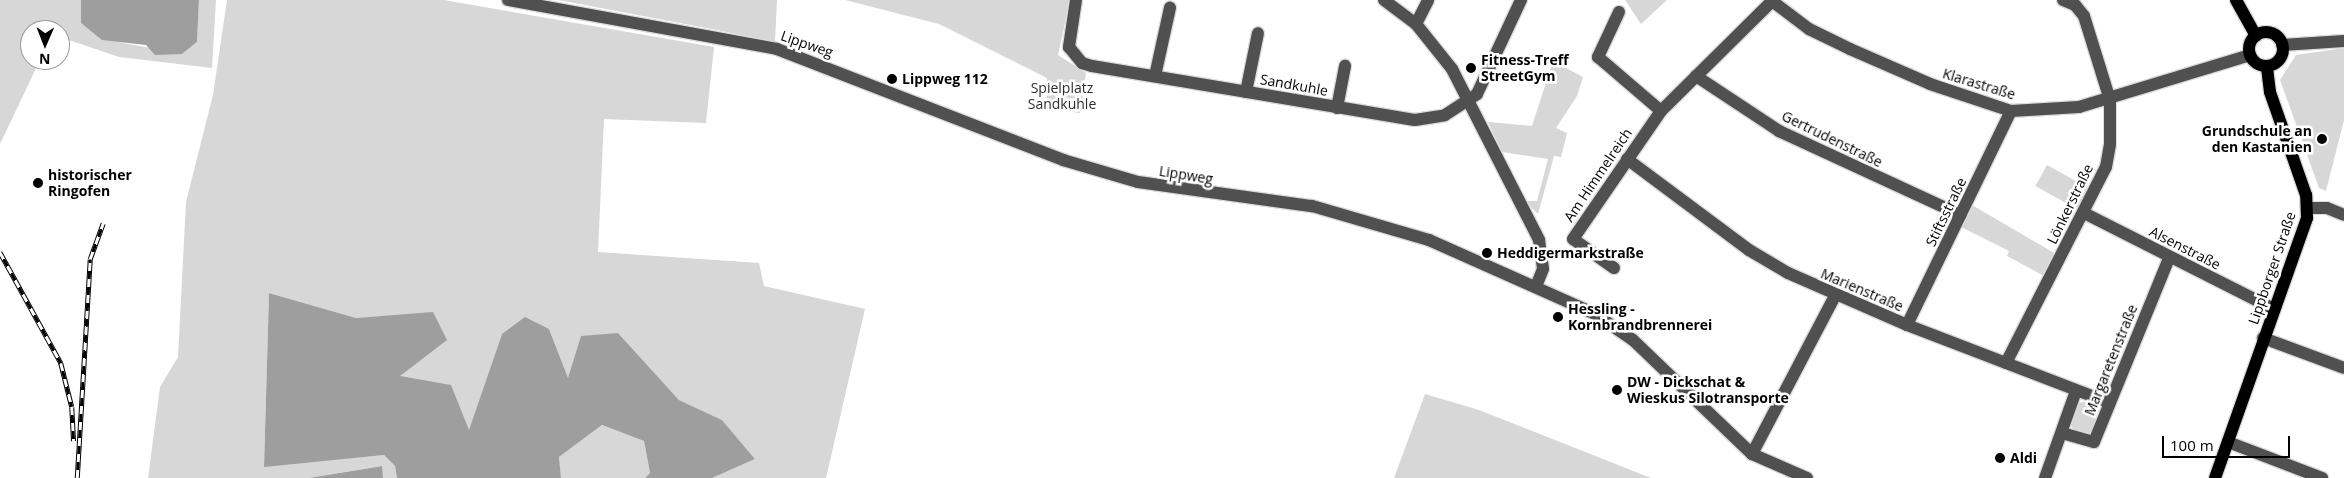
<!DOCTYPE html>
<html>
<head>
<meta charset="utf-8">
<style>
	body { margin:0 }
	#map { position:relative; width:2344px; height:478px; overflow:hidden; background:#fff; font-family:"Open Sans",sans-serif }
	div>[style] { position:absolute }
	.green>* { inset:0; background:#d7d7d7; transform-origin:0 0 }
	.round { border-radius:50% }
	.water>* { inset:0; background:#9e9e9e }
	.roads { filter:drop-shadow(1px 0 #dbdbdb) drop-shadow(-1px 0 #dbdbdb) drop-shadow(0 1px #dbdbdb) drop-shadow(0 -1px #dbdbdb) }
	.minor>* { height:12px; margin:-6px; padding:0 6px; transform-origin:6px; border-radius:6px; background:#505050 }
	.major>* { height:12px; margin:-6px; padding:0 6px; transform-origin:6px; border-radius:6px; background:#000 }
	.major>.ring { margin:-6px; padding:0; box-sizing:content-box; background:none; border:12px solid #000; border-radius:50% }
	.rail>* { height:4.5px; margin-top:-2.25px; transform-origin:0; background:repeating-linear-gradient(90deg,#fff 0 8px,#000 0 16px); box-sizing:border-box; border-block:1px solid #000 }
	.dots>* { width:14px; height:14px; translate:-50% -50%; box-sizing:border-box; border:2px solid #fff; border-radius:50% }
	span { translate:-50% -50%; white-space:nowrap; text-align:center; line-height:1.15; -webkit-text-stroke:5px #fff; paint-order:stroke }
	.street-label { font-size:14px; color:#000 }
	.poi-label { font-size:14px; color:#000; font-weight:700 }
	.left { translate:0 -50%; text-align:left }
	.right { translate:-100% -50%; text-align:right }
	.park-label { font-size:14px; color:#2e2e2e }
	.north { position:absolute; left:20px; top:20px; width:50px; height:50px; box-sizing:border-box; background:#fff; border:1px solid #999; border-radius:50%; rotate:181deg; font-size:14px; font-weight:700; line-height:20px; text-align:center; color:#000 }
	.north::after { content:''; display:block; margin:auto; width:18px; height:22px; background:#000; clip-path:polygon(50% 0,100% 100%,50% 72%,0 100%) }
	.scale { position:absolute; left:2162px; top:436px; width:128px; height:22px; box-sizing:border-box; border:2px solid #000; border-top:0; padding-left:6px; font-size:15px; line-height:18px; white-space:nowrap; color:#000; -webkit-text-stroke:4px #fff; paint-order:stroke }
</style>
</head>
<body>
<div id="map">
	<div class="green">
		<i style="clip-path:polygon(0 0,81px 0,81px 23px,102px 39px,182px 54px,197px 42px,199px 0,216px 0,212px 68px,119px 57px,60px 37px,60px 30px,30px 30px,30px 60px,40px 60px,0 144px)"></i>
		<i style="clip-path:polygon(227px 0,444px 0,714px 47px,706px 123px,604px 119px,598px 252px,759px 263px,764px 286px,865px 309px,826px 478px,712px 478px,755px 459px,722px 420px,679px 400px,618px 333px,568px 379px,549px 329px,502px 334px,469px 431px,399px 376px,433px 313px,356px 318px,269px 293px,264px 466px,384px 455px,395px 466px,397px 478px,383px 478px,381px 466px,309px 478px,148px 478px,160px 387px,178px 357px,186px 202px,213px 95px)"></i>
		<i style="clip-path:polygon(558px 0,777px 0,775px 42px,717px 30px)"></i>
		<i style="clip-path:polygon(845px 0,1070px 0,1058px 55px,1086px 73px,1080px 113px,1046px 109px,1047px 78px,939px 24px)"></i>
		<i style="clip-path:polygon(1625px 0,1667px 0,1641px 24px)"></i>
		<i style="clip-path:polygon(2344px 48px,2344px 120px,2326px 191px,2319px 188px,2280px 80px,2296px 55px)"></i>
		<i style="clip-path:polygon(1553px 61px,1583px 77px,1577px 96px,1556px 128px,1567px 133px,1561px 157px,1554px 156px,1538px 214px,1525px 201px,1537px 201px,1548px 159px,1502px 152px,1488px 122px,1532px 126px)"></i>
		<i style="left:2047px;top:165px;width:50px;height:24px;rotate:29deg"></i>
		<i style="clip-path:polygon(1972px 205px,2056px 254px,2044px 276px,2007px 256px,2009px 251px,1961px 227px)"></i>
		<i style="clip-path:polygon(1425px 394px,1479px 410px,1651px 478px,1394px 478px)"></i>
		<i class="round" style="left:2069px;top:402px;width:32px;height:32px"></i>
		<i style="clip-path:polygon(602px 425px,644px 441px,650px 473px,645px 478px,561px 478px,559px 457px)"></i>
	</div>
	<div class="water">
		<i style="clip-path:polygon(81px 0,199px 0,197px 42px,182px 54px,155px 55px,146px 45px,102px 40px,81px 23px)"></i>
		<i style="clip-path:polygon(269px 293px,356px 318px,433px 312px,447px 340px,400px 376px,451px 385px,469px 430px,502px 334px,525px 317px,549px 329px,568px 378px,581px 336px,618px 333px,679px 400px,722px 420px,755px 459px,712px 478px,645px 478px,650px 473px,644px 441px,602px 425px,559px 457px,561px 478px,397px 478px,395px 466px,384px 455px,264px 467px)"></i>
		<i style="clip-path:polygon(382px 466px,383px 478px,309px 478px)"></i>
	</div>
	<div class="roads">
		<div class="minor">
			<i style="left:508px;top:0;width:273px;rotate:10.3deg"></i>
			<i style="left:777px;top:49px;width:307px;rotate:21.2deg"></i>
			<i style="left:1063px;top:160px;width:78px;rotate:16.3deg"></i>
			<i style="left:1138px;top:182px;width:176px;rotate:7.9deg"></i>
			<i style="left:1312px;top:206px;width:122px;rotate:16.2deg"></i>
			<i style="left:1429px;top:240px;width:182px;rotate:24deg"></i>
			<i style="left:1595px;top:314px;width:46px;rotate:34.4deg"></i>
			<i style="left:1633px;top:340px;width:165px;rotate:43.8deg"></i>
			<i style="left:1752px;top:454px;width:60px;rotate:23.6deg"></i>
			<i style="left:1076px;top:0;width:48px;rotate:98.5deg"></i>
			<i style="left:1069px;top:47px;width:21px;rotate:51deg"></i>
			<i style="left:1082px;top:63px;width:10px;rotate:17deg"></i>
			<i style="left:1092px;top:66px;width:327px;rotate:9.5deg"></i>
			<i style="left:1415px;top:120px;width:30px;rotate:-9deg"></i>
			<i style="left:1445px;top:115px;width:38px;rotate:-33deg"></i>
			<i style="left:1477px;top:94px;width:104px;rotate:-64.9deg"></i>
			<i style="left:1384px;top:0;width:40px;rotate:37deg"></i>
			<i style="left:1416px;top:24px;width:58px;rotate:51.3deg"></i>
			<i style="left:1452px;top:69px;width:192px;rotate:63deg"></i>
			<i style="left:1539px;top:240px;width:29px;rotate:82deg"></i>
			<i style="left:1543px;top:269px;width:18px;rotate:112deg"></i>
			<i style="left:1772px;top:1px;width:46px;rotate:37.1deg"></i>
			<i style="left:1809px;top:29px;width:46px;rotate:26deg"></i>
			<i style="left:1850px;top:49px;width:87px;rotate:23.6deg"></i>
			<i style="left:1930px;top:84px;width:85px;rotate:18.4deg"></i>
			<i style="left:2011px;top:111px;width:68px;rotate:-3.4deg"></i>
			<i style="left:2079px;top:107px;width:179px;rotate:-16.9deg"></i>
			<i style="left:1619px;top:12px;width:50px;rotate:115deg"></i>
			<i style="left:1598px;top:57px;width:83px;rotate:40.6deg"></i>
			<i style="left:1416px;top:24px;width:27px;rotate:-63deg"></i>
			<i style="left:2282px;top:45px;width:62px;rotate:-3.7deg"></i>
			<i style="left:1155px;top:76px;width:70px;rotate:-77.6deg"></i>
			<i style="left:1696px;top:76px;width:100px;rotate:33.5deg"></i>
			<i style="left:1779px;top:131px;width:200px;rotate:24.8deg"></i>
			<i style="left:1246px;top:92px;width:60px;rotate:-78.5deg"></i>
			<i style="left:1337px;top:108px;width:43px;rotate:-79.2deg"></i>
			<i style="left:1627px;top:159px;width:152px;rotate:36.7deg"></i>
			<i style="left:1749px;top:250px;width:45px;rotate:30.5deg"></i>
			<i style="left:1788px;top:273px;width:130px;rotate:23.6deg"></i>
			<i style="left:1907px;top:325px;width:217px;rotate:21deg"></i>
			<i style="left:2308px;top:208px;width:19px"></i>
			<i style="left:2327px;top:208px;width:18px;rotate:22deg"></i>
			<i style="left:2084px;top:213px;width:213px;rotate:26.8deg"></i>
			<i style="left:1614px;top:268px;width:50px;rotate:-144.7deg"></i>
			<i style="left:1573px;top:239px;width:155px;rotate:-55.5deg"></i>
			<i style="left:1661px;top:111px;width:158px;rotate:-44.7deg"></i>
			<i style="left:1907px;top:325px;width:238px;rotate:-64.1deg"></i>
			<i style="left:2263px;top:338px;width:86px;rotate:20.3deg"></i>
			<i style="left:2006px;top:363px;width:220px;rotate:-63deg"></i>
			<i style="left:2106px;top:167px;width:23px;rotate:-80deg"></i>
			<i style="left:2110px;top:144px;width:44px;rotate:-90deg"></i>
			<i style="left:2110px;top:100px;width:88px;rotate:-107.2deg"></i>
			<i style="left:2084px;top:16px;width:14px;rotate:-129deg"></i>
			<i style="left:2075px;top:5px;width:13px;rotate:-157deg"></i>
			<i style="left:2062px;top:433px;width:33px;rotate:16deg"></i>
			<i style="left:2094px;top:442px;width:199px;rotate:-67.8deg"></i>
			<i style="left:2228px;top:442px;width:101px;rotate:21deg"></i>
			<i style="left:1752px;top:454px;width:178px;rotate:-62.3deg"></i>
			<i style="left:2045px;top:478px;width:92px;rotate:-70.4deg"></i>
		</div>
		<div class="major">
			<i style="left:2236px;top:0;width:41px;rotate:60.9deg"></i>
			<i class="ring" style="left:2249px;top:32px;width:22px;height:22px"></i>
			<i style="left:2215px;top:478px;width:276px;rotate:-70.5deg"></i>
			<i style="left:2307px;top:218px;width:23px;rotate:-92deg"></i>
			<i style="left:2306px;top:195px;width:109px;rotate:-109.3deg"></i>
			<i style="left:2270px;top:92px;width:26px;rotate:-97deg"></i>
		</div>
	</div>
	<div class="rail">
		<i style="left:0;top:252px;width:127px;rotate:61.2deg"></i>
		<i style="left:61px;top:363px;width:45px;rotate:76deg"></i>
		<i style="left:72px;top:407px;width:34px;rotate:87deg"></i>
		<i style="left:77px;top:478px;width:219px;rotate:-86.6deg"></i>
		<i style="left:90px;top:259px;width:38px;rotate:-70deg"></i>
	</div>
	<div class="dots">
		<i style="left:1471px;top:68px;background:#000"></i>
		<i style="left:892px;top:79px;background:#000"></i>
		<i style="left:2322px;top:139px;background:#000"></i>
		<i style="left:38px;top:183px;background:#000"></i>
		<i style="left:1487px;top:253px;background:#000"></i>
		<i style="left:1558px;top:317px;background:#000"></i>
		<i style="left:1617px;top:390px;background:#000"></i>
		<i style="left:2000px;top:458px;background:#000"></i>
	</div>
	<div class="street-label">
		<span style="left:807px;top:44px;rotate:19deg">Lippweg</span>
		<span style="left:1979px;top:84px;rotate:17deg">Klarastraße</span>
		<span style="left:1294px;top:85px;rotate:10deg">Sandkuhle</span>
		<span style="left:1832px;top:139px;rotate:26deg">Gertrudenstraße</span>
		<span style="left:1186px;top:175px;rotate:9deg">Lippweg</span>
		<span style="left:1598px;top:175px;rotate:-56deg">Am Himmelreich</span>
		<span style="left:2070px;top:204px;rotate:-64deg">Lönkerstraße</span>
		<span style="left:1946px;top:212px;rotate:-64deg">Stiftsstraße</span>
		<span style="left:2185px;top:248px;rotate:27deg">Alsenstraße</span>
		<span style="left:2272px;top:268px;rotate:-71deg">Lippborger Straße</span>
		<span style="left:1862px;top:290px;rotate:23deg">Marienstraße</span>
		<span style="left:2111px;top:360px;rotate:-68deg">Margaretenstraße</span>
	</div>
	<div class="poi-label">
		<span class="left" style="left:1481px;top:68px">Fitness-Treff<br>StreetGym</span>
		<span class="left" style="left:902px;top:79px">Lippweg 112</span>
		<span class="right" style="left:2312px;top:139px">Grundschule an<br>den Kastanien</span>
		<span class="left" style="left:48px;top:183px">historischer<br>Ringofen</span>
		<span class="left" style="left:1497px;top:253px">Heddigermarkstraße</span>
		<span class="left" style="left:1568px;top:317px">Hessling -<br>Kornbrandbrennerei</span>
		<span class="left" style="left:1627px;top:390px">DW - Dickschat &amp;<br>Wieskus Silotransporte</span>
		<span class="left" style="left:2010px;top:458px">Aldi</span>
	</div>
	<div class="park-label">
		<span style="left:1062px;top:96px">Spielplatz<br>Sandkuhle</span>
	</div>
	<div class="north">N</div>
	<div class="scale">100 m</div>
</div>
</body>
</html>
